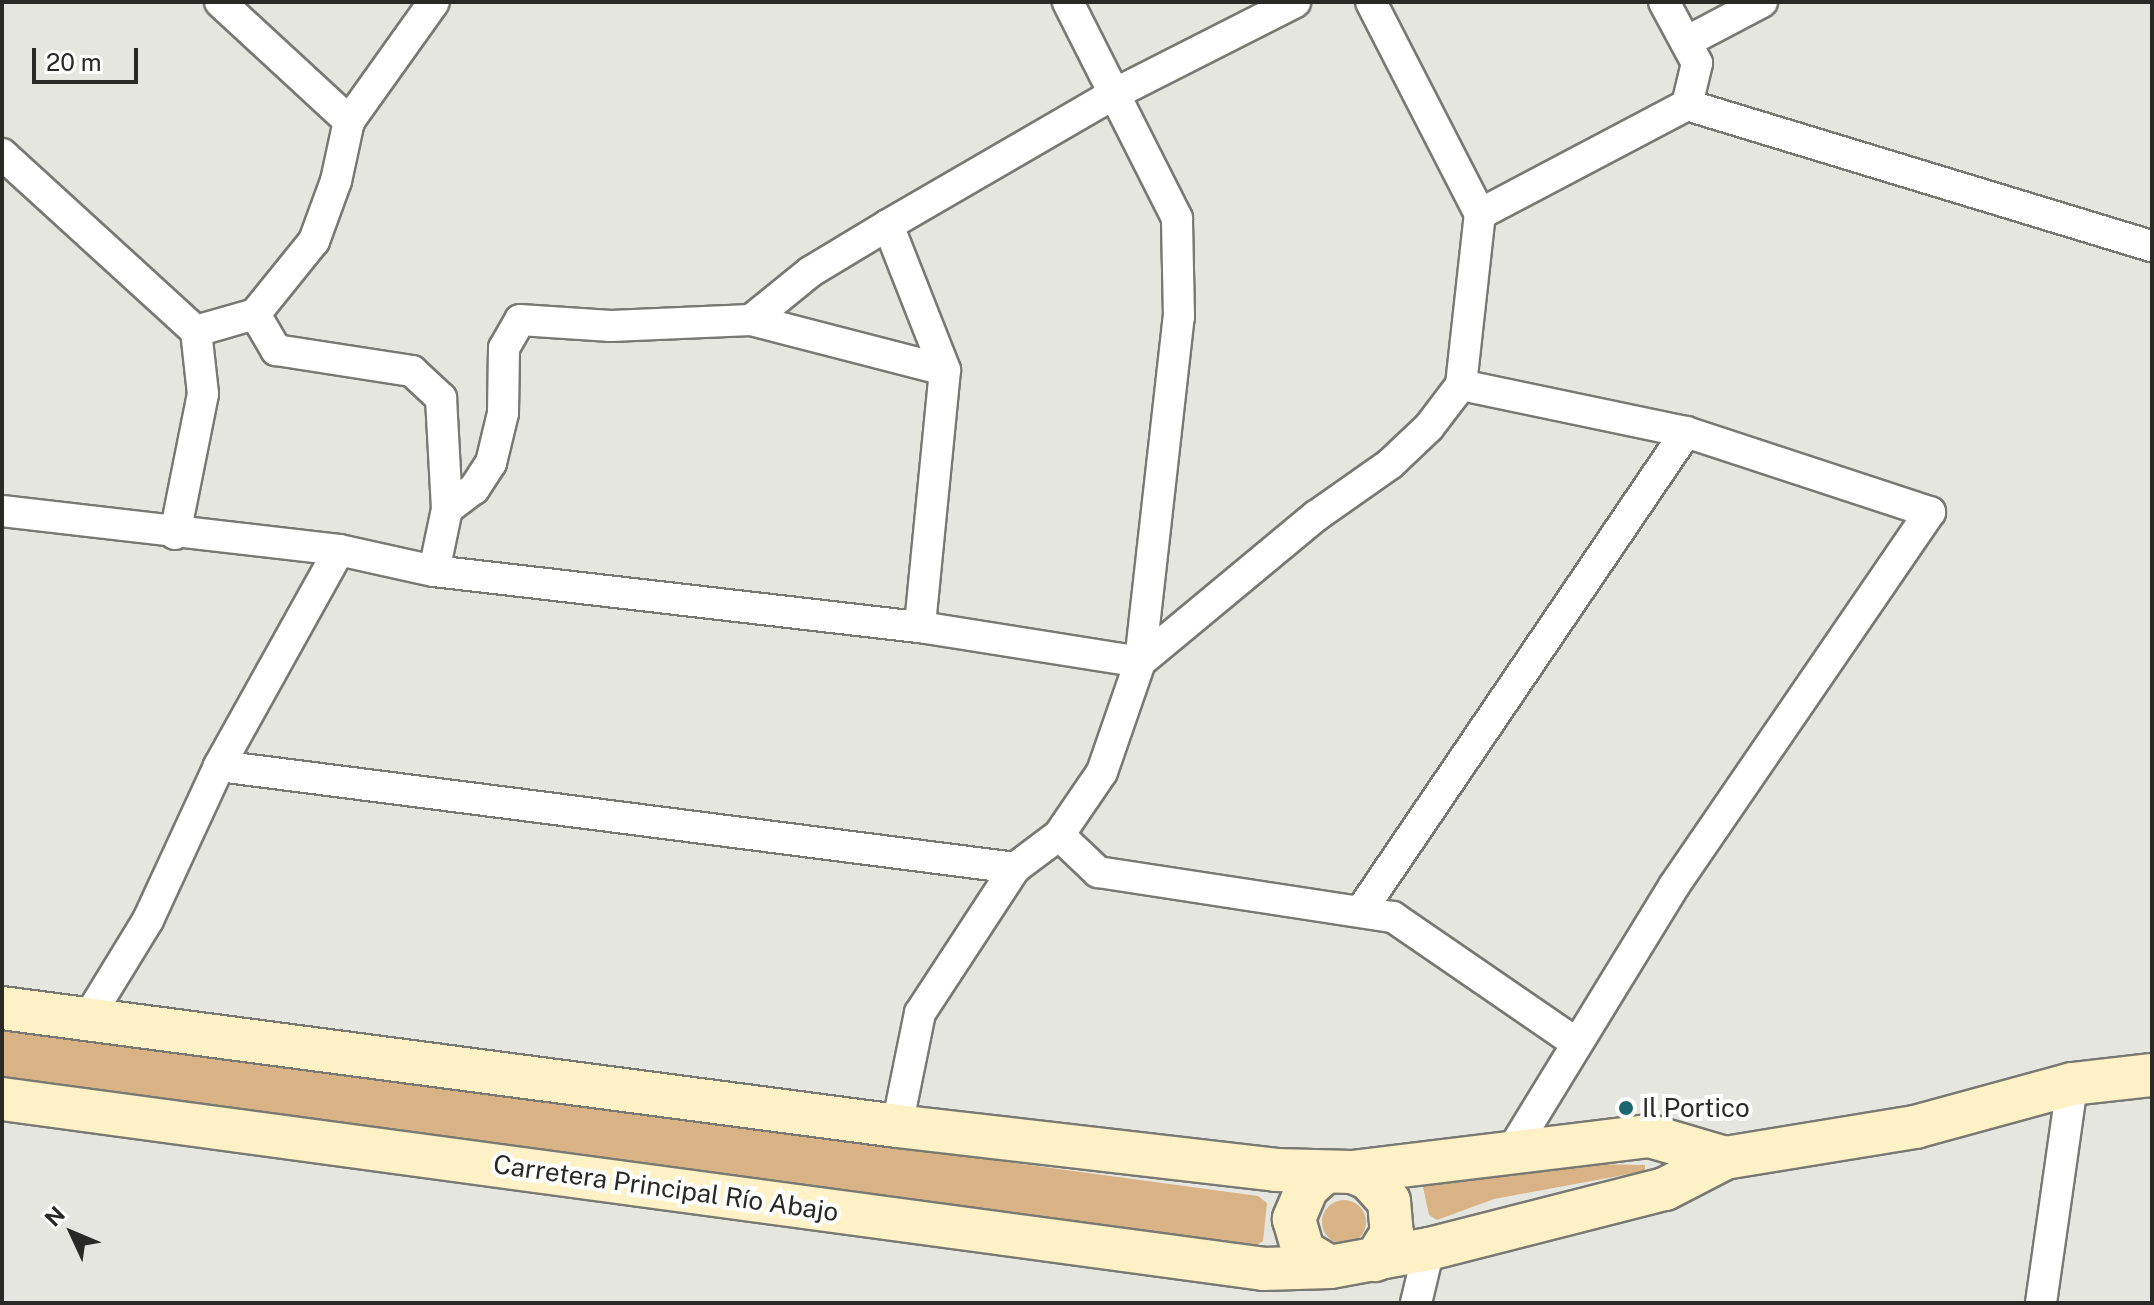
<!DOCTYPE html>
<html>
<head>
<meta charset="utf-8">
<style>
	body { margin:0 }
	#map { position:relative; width:2154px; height:1305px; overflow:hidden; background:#e6e6e0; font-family:"Public Sans",sans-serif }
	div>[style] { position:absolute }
	.green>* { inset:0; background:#d9b385 }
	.round { border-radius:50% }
	.roads { filter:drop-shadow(2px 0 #787973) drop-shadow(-2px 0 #787973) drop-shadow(0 2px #787973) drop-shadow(0 -2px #787973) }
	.minor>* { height:30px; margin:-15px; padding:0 15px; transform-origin:15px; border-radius:15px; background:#fff }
	.secondary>* { height:42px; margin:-21px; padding:0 21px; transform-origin:21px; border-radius:21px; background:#fff1c6 }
	.dots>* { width:22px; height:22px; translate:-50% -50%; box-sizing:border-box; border:4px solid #fffffe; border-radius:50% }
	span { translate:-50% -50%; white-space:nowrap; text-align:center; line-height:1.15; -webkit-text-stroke:8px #fffffe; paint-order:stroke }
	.poi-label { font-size:26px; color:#292926 }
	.left { translate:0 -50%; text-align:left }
	.street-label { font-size:26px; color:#292926 }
	.frame { position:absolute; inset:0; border:4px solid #292926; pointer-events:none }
	.north { position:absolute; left:32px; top:1193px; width:80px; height:80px; -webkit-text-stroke:6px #fffffe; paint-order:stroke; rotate:314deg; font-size:22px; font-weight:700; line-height:32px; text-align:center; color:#292926 }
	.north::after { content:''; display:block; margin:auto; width:28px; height:36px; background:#292926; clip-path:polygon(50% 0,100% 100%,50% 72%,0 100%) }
	.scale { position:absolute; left:32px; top:48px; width:106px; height:36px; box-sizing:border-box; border:4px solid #292926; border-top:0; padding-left:10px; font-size:24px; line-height:28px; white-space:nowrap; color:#292926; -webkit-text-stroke:6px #fffffe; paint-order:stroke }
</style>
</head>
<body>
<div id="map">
	<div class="green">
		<i style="clip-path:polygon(2px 1026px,1258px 1196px,1267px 1203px,1263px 1241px,1254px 1247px,2px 1081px)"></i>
		<i style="clip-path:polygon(1583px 1164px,1645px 1165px,1645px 1171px,1494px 1199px,1437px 1220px,1429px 1215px,1423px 1187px,1428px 1184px)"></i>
		<i class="round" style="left:1322px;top:1200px;width:44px;height:44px"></i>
	</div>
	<div class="roads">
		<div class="minor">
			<i style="left:220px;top:2px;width:176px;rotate:42.7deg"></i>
			<i style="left:1371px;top:2px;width:238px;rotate:62.8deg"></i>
			<i style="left:1686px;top:42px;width:86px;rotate:-27.8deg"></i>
			<i style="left:1687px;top:105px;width:486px;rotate:16.9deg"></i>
			<i style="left:2px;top:154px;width:263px;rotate:42.4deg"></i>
			<i style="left:888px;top:225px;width:156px;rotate:68.5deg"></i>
			<i style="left:945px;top:370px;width:258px;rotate:95.6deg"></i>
			<i style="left:255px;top:314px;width:42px;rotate:59.7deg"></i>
			<i style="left:276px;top:350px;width:138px;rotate:8.8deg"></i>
			<i style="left:412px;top:371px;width:40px;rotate:43deg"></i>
			<i style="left:441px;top:398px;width:111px;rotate:86.9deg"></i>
			<i style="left:447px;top:509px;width:63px;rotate:101.8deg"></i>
			<i style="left:751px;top:320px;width:200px;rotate:14.5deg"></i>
			<i style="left:1461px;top:385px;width:172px;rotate:-83.7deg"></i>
			<i style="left:1480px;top:214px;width:234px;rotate:-27.8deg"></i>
			<i style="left:1687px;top:105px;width:43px;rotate:-76.6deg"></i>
			<i style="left:1697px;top:63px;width:69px;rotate:-118.4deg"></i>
			<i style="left:447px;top:509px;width:34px;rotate:-37deg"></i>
			<i style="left:474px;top:489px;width:31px;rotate:-57deg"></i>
			<i style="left:491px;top:463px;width:51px;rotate:-76.5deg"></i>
			<i style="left:503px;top:413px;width:65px;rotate:-89.1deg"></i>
			<i style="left:504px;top:348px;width:32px;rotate:-60deg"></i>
			<i style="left:520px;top:320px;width:91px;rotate:3.8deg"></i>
			<i style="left:611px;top:326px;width:140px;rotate:-2.5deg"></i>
			<i style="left:751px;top:320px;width:76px;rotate:-39.1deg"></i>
			<i style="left:810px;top:272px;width:91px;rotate:-31.1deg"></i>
			<i style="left:888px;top:225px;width:263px;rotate:-30.1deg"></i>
			<i style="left:1116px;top:93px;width:201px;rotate:-26.9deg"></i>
			<i style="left:2px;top:511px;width:339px;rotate:6.6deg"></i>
			<i style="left:339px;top:550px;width:97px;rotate:12.5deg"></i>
			<i style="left:434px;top:571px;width:489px;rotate:6.6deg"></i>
			<i style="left:920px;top:627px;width:223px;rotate:9deg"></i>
			<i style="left:1140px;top:662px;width:229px;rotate:-39.7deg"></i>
			<i style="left:1316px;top:516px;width:90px;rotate:-35.1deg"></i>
			<i style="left:1390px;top:464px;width:54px;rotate:-43.5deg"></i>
			<i style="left:1429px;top:427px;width:53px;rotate:-52.7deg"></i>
			<i style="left:1461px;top:385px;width:230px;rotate:11.8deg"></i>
			<i style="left:1686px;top:432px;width:257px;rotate:18.2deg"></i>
			<i style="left:1930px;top:512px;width:453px;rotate:124.4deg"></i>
			<i style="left:1674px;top:886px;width:310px;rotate:121.5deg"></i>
			<i style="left:175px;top:534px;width:143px;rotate:-78.7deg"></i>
			<i style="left:203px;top:394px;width:63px;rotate:-96.3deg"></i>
			<i style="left:196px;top:331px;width:61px;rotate:-16.1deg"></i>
			<i style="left:255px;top:314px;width:94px;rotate:-51.1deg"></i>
			<i style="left:314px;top:241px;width:64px;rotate:-69.9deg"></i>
			<i style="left:336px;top:181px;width:61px;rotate:-77.8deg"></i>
			<i style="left:349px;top:121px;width:146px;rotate:-54.5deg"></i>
			<i style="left:219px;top:766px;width:803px;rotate:7.3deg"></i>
			<i style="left:1059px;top:835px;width:54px;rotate:43.5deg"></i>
			<i style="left:1098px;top:872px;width:298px;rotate:8.7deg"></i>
			<i style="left:1393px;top:917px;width:222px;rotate:34.5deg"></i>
			<i style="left:1361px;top:911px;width:579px;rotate:-55.84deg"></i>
			<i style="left:88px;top:1018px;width:115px;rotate:-58.5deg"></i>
			<i style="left:148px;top:920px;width:170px;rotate:-65.2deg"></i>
			<i style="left:219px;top:766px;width:247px;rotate:-60.9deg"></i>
			<i style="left:897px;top:1126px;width:115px;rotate:-78.5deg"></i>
			<i style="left:920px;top:1013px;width:173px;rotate:-56.8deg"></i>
			<i style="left:1015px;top:868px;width:55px;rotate:-36.9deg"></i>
			<i style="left:1059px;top:835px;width:76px;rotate:-55.7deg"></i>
			<i style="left:1102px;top:772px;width:116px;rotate:-70.9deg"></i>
			<i style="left:1140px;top:662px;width:347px;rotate:-83.6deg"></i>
			<i style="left:1179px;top:317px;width:99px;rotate:-91.2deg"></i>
			<i style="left:1177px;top:218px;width:242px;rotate:-116.8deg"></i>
			<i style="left:1416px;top:1303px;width:56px;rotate:-76.5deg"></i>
			<i style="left:2041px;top:1303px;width:221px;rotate:-81.9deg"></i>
		</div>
		<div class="secondary">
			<i style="left:2px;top:1008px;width:903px;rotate:7.51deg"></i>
			<i style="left:897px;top:1126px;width:382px;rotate:6.6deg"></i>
			<i style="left:1276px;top:1170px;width:76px;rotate:1.5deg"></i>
			<i style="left:1352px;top:1172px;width:17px;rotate:21deg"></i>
			<i style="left:1368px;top:1178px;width:31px;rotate:48deg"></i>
			<i style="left:1389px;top:1201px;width:32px;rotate:85deg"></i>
			<i style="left:1392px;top:1233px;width:32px;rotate:122deg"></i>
			<i style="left:2px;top:1099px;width:1273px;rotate:7.67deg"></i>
			<i style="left:1264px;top:1269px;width:66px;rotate:-1.7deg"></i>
			<i style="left:1352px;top:1172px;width:300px;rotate:-6.9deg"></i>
			<i style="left:1650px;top:1136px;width:78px;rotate:16.3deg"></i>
			<i style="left:1324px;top:1173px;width:23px;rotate:139deg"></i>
			<i style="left:1307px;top:1188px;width:34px;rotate:113deg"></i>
			<i style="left:1294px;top:1219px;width:33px;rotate:74deg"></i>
			<i style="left:1303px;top:1251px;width:31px;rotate:31deg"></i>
			<i style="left:1330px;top:1267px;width:101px;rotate:-10.3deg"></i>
			<i style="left:1429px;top:1249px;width:244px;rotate:-14.3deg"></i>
			<i style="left:1665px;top:1189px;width:68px;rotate:-27.3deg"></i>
			<i style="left:1725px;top:1158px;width:193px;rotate:-9.3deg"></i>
			<i style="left:1915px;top:1127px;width:163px;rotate:-15.3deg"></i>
			<i style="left:2072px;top:1084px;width:81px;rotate:-6.4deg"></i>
		</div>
	</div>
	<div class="dots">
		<i style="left:1626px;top:1108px;background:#1a676f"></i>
	</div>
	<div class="poi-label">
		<span class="left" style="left:1642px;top:1108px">Il Portico</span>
	</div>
	<div class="street-label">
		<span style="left:666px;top:1188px;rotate:8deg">Carretera Principal Río Abajo</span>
	</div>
	<div class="frame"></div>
	<div class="north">N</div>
	<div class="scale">20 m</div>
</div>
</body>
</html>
